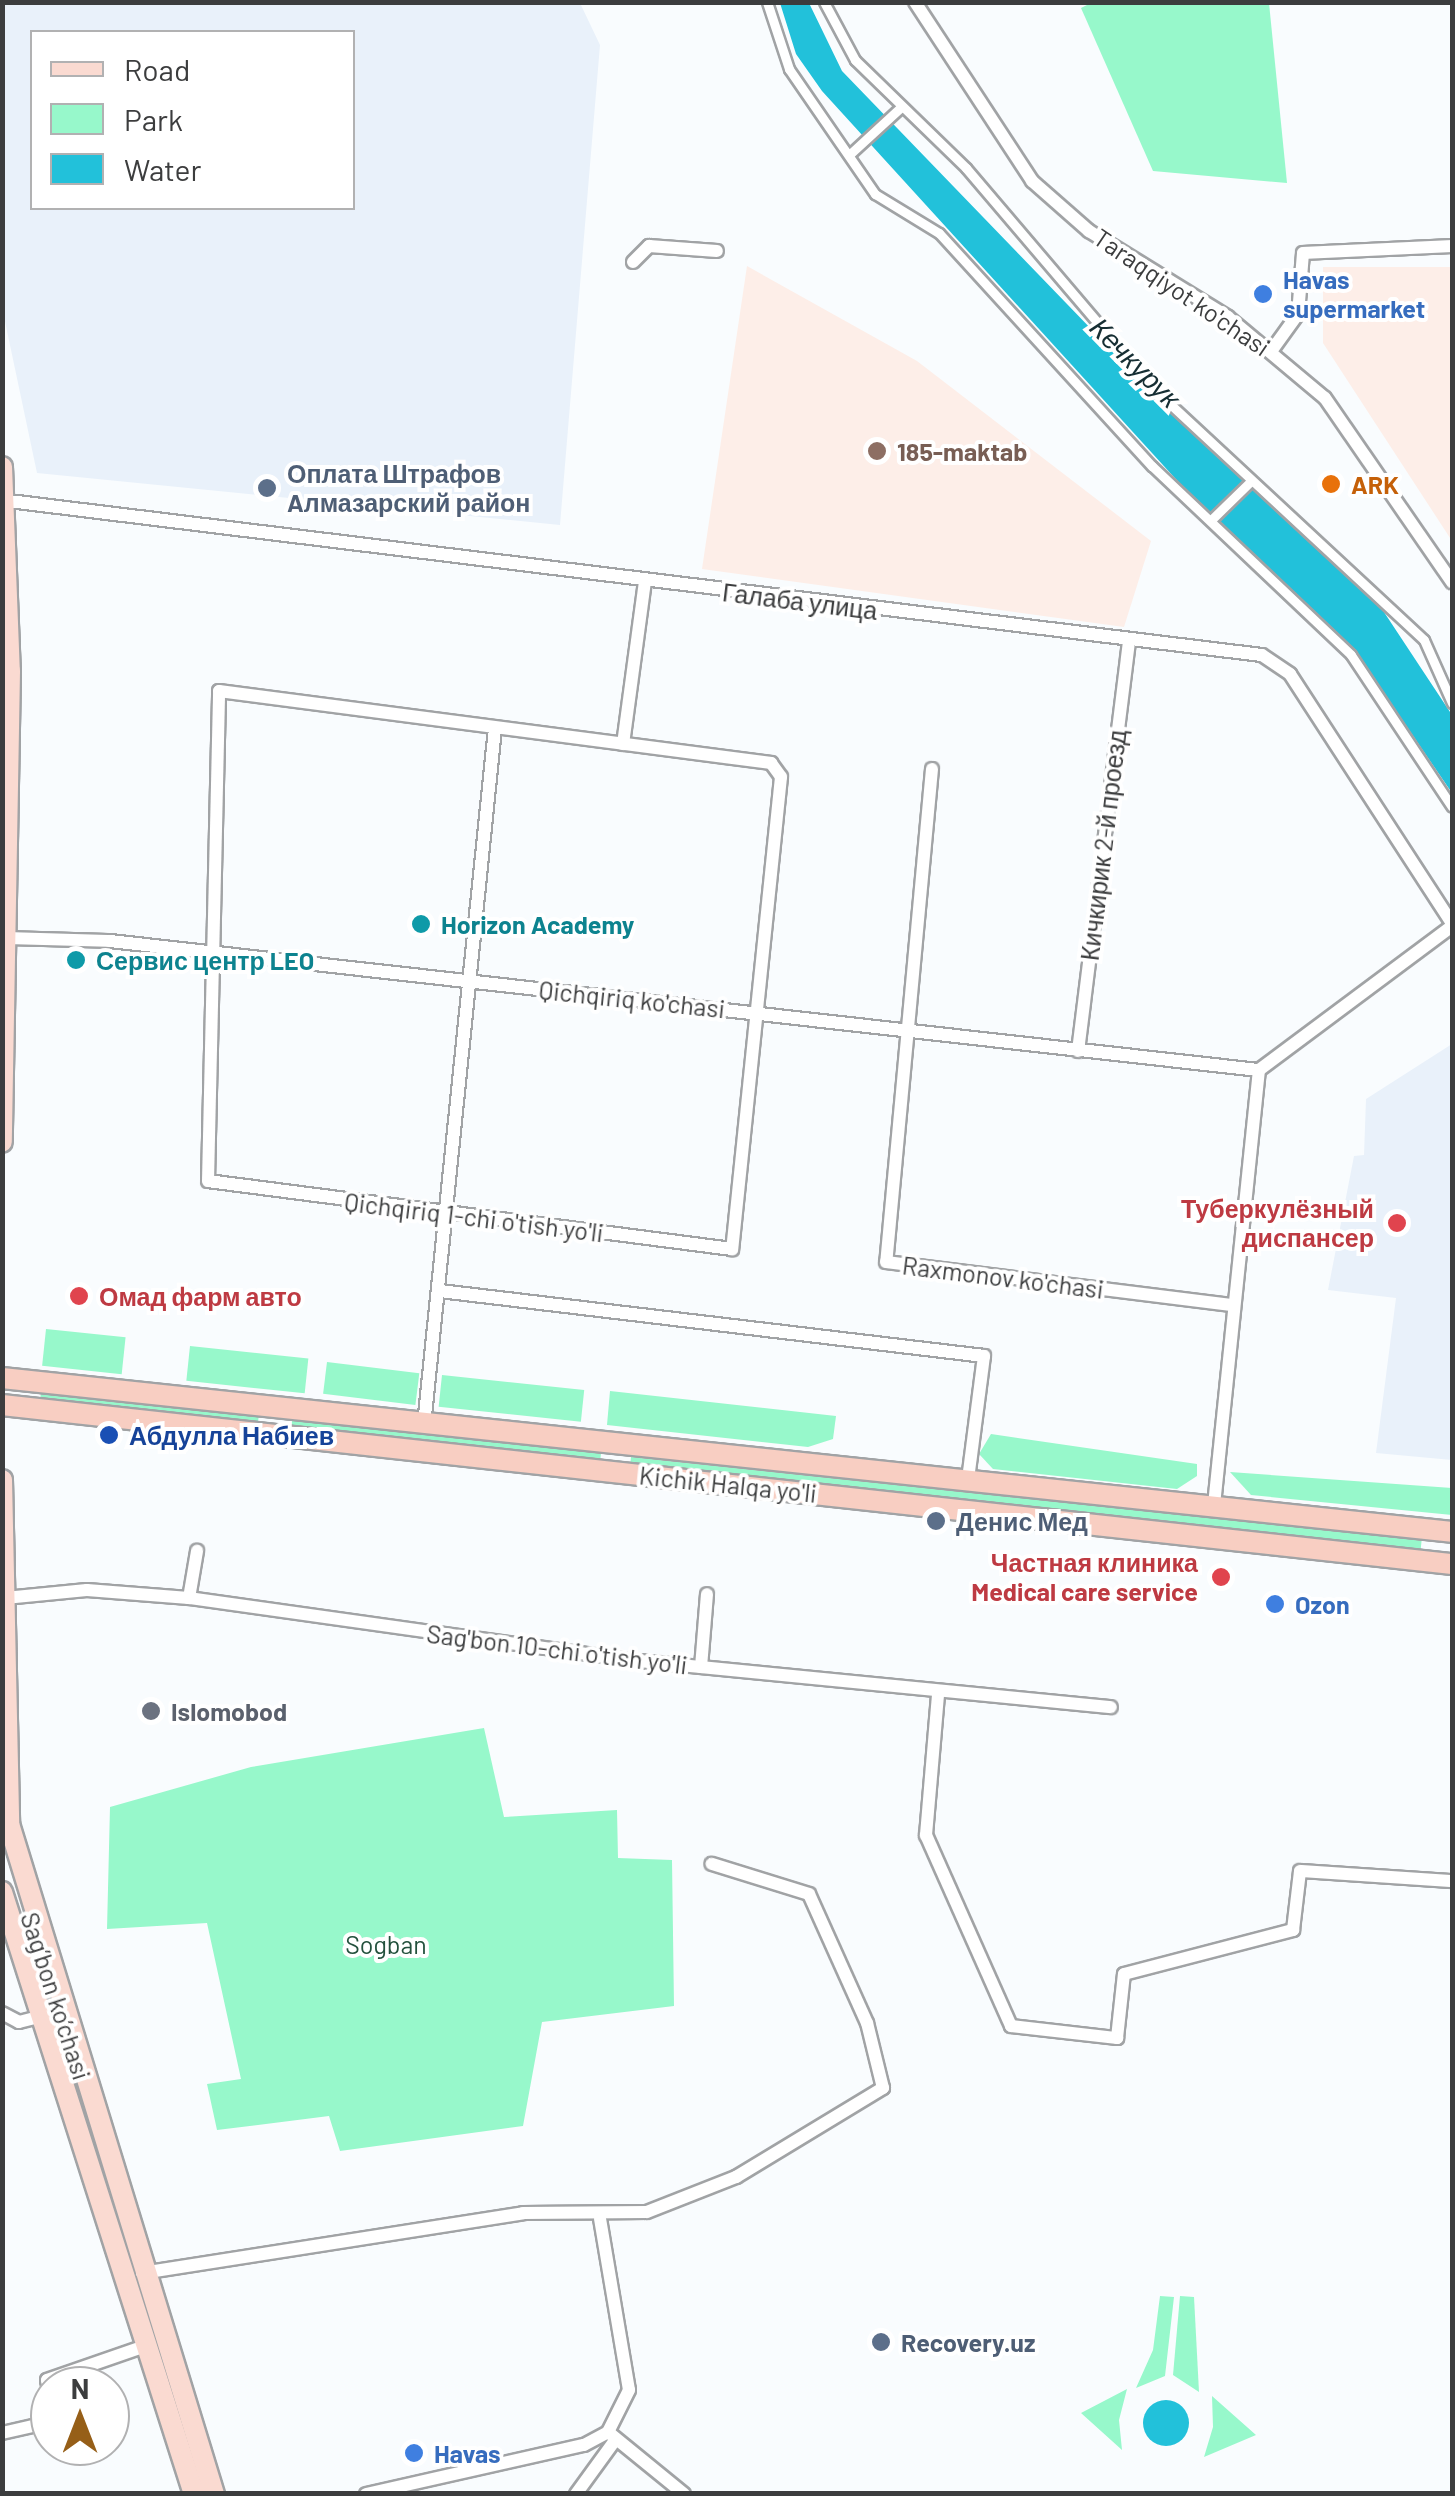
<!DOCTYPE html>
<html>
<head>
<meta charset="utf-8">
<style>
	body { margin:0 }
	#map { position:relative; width:1455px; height:2496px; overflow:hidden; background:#f9fcfe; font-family:Barlow,sans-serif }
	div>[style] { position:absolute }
	.commercial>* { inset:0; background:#fdeee8 }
	.built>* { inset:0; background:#e9f1fa }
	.green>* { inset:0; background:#97f8cb; transform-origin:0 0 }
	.water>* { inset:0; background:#22c1da }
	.round { border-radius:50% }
	.roads { filter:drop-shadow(2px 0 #a1a3a5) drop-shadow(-2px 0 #a1a3a5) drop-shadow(0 2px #a1a3a5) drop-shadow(0 -2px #a1a3a5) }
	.pedestrian>* { height:9px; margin:-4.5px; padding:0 4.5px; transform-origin:4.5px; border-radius:4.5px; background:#fff }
	.minor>* { height:12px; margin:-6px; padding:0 6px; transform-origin:6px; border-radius:6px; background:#fff }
	.primary>* { height:20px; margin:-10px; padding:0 10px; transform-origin:10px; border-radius:10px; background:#fadad1 }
	.trunk>* { height:20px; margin:-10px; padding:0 10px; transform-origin:10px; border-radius:10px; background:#f8cec2 }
	.dots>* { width:28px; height:28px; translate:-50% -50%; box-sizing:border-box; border:5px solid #fff; border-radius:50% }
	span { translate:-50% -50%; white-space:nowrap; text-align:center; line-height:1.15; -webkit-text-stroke:8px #fff; paint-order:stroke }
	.shop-label { font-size:25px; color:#366cbe; font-weight:700 }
	.left { translate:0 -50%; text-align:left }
	.street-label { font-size:25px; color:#3c3d3e }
	.education-label { font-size:25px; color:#785e54; font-weight:700 }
	.service-label { font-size:25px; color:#4e5e75; font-weight:700 }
	.food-label { font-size:25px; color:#c56008; font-weight:700 }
	.culture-label { font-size:25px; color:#0d838f; font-weight:700 }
	.health-label { font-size:25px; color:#be3a42; font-weight:700 }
	.right { translate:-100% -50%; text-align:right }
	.transit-label { font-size:25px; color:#164399; font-weight:700 }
	.worship-label { font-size:25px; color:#5b616d; font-weight:700 }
	.park-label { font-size:25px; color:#23513d }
	.water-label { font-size:28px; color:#162e33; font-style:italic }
	.frame { position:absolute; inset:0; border:5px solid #3c3d3e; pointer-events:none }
	.legend { position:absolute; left:30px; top:30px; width:325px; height:180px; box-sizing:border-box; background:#fff; border:2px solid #b1b1b2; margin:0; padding:12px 18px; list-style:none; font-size:30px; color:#3c3d3e }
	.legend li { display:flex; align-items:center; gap:20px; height:50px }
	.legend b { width:50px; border:2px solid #b1b1b2 }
	.north { position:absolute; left:30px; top:2366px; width:100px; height:100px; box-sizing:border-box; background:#fff; border:2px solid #b1b1b2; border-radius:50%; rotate:0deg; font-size:28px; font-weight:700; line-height:40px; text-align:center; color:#3c3d3e }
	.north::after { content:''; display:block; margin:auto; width:35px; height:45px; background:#965f18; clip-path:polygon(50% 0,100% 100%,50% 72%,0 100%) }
</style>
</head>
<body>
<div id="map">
	<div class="commercial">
		<i style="clip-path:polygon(747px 266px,917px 361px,1151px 541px,1124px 627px,702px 569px)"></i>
		<i style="clip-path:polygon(1323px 267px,1452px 267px,1452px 541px,1323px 343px)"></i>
	</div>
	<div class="built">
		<i style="clip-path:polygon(evenodd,2px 3px,580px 3px,600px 45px,560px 525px,37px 473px,3px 312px,2px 3px,32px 32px,352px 32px,352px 208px,32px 208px,32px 32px)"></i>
		<i style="clip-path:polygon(1452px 1044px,1452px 1460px,1376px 1453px,1396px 1298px,1328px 1290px,1354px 1156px,1364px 1155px,1366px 1099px)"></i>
	</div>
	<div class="green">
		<i style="clip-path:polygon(1093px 2px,1269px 3px,1287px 183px,1153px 171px,1081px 8px)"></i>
		<i style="left:46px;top:1329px;width:80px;height:37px;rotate:6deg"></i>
		<i style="left:190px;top:1346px;width:119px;height:35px;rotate:6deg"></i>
		<i style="left:327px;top:1362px;width:93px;height:32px;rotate:7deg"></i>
		<i style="left:442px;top:1375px;width:143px;height:32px;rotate:6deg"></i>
		<i style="clip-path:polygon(610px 1391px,836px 1416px,833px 1439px,808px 1447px,607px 1425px)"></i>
		<i style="left:41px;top:1392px;width:219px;height:11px;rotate:6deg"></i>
		<i style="left:292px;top:1418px;width:311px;height:11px;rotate:6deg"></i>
		<i style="clip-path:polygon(991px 1434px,1197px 1464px,1197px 1476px,1177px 1489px,993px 1469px,979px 1454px)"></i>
		<i style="left:631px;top:1457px;width:795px;height:10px;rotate:6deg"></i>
		<i style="clip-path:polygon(1230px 1472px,1452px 1488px,1452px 1515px,1251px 1495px)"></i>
		<i style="clip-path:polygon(484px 1728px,504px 1817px,617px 1810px,618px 1858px,672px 1860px,674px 2006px,542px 2022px,523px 2126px,340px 2151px,329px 2116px,217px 2130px,207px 2084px,241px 2079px,207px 1923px,107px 1929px,110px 1807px,251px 1767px)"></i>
		<i style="clip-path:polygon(1160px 2296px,1174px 2297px,1165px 2376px,1136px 2388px,1153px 2350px)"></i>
		<i style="clip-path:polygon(1180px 2296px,1194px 2297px,1199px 2392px,1173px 2375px)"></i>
		<i style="clip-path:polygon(1127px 2389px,1119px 2420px,1122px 2450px,1081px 2413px)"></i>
		<i style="clip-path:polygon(1212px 2396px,1256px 2435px,1204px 2457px,1213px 2427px)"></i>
	</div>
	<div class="water">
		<i style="clip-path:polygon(780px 3px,809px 3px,842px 71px,1151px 391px,1378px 603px,1452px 715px,1452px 793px,1355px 651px,1193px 498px,822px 91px,796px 54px)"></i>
		<i class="round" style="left:1143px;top:2400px;width:46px;height:46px"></i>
	</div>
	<div class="roads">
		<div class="pedestrian">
			<i style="left:767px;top:2px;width:71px;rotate:71.8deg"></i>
			<i style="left:789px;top:69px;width:152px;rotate:55.5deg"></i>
			<i style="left:875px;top:194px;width:75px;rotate:31.4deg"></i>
			<i style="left:939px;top:233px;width:316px;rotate:47.6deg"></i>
			<i style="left:1152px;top:466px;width:274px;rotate:43.5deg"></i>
			<i style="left:1351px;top:655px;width:182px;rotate:56.4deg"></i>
			<i style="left:824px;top:2px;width:66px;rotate:61.9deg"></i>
			<i style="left:855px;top:60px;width:155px;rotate:44.2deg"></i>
			<i style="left:966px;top:168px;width:292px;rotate:49.6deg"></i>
			<i style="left:1155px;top:390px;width:367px;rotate:42.9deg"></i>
			<i style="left:1424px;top:640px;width:69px;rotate:66deg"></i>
			<i style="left:850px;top:154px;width:67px;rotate:-42.6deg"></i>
			<i style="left:1211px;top:520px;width:56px;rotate:-44.3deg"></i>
		</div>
		<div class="minor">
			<i style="left:915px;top:2px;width:214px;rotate:56.8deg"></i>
			<i style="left:1032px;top:181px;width:76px;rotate:41.3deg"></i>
			<i style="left:1089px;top:231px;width:163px;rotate:31.7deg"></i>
			<i style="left:1228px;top:317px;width:126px;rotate:39.9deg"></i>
			<i style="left:1325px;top:398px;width:224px;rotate:55.4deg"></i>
			<i style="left:633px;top:262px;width:23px;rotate:-45deg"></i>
			<i style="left:649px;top:246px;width:68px;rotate:4.2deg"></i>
			<i style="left:1272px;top:350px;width:44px;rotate:-54.2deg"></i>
			<i style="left:1298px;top:314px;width:61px;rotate:-85.3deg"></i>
			<i style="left:1303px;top:253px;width:149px;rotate:-2.7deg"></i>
			<i style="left:9px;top:501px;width:1262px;rotate:7.01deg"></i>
			<i style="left:1262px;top:655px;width:34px;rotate:34deg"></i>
			<i style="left:1290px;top:674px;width:297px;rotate:57deg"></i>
			<i style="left:219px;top:691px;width:557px;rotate:7.43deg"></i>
			<i style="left:771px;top:763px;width:17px;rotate:54deg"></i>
			<i style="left:781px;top:777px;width:475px;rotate:95.9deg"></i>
			<i style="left:732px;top:1249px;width:528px;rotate:-172.61deg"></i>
			<i style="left:208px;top:1181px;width:490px;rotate:-88.7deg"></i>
			<i style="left:623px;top:744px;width:163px;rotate:-82.3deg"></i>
			<i style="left:932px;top:769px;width:495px;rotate:95.3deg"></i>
			<i style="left:886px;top:1262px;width:350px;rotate:7.1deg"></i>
			<i style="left:4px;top:938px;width:106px;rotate:1.6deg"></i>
			<i style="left:110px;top:941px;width:1156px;rotate:6.41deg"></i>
			<i style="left:1078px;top:1051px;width:414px;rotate:-82.9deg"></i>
			<i style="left:440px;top:1291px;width:548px;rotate:6.81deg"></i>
			<i style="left:984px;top:1356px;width:125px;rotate:97.4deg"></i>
			<i style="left:424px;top:1425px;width:701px;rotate:-84.18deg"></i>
			<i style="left:1214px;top:1505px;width:437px;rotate:-84.1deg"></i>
			<i style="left:1259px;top:1070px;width:241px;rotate:-36.7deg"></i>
			<i style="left:5px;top:1598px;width:82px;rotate:-5.6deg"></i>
			<i style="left:87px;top:1590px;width:102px;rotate:4.5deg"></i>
			<i style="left:189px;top:1598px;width:455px;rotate:8deg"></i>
			<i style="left:640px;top:1661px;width:473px;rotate:5.6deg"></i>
			<i style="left:189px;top:1598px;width:48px;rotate:-80.3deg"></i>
			<i style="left:701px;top:1667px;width:73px;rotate:-85.3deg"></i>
			<i style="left:938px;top:1695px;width:141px;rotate:94.9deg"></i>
			<i style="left:926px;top:1835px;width:209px;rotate:66deg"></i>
			<i style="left:1011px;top:2026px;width:107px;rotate:6.5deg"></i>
			<i style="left:1117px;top:2038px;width:64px;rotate:-83.8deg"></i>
			<i style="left:1124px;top:1974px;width:175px;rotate:-14.6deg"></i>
			<i style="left:1293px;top:1930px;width:59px;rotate:-83.2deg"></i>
			<i style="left:1300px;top:1871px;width:152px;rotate:3.8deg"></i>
			<i style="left:2px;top:2013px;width:19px;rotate:28deg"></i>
			<i style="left:19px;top:2022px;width:44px;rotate:-14.3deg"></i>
			<i style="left:142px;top:2273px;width:386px;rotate:-8.9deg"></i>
			<i style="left:523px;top:2213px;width:124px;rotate:-0.5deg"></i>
			<i style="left:647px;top:2212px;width:96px;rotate:-21.5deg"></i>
			<i style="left:736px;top:2177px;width:172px;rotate:-31.2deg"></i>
			<i style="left:883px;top:2088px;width:67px;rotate:-103.8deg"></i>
			<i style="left:867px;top:2023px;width:141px;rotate:-114.2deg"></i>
			<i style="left:809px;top:1894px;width:102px;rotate:-162.8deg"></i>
			<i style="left:50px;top:2397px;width:17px;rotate:-100deg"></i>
			<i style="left:47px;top:2380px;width:107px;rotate:-19.1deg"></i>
			<i style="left:608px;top:2432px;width:98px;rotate:39.2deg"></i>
			<i style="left:2px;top:2433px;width:49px;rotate:-12.9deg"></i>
			<i style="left:366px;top:2494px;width:223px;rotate:-12.7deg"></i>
			<i style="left:584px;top:2445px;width:27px;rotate:-28deg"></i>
			<i style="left:608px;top:2432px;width:47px;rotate:-63.4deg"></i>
			<i style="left:629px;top:2390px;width:174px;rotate:-99.6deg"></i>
			<i style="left:576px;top:2494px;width:68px;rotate:-54deg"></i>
		</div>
		<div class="primary">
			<i style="left:2px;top:467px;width:204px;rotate:87.8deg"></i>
			<i style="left:10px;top:671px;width:471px;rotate:91deg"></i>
			<i style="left:2px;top:1480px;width:344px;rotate:88.8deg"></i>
			<i style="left:9px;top:1824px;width:701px;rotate:72.99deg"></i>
			<i style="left:2px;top:1892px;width:632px;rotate:72.31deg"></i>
		</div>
		<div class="trunk">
			<i style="left:2px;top:1378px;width:1458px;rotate:6.06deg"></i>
			<i style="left:2px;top:1405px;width:1459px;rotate:6.26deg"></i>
		</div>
	</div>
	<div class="dots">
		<i style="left:1263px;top:294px;background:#3f7fe0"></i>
		<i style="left:877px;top:451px;background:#8d6e63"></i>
		<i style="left:1331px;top:484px;background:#e8710a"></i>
		<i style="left:267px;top:488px;background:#5c6f8a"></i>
		<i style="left:421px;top:924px;background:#0f9aa8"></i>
		<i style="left:76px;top:960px;background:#0f9aa8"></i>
		<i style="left:1397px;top:1223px;background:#e0444e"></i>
		<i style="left:79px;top:1296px;background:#e0444e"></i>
		<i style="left:109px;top:1435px;background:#1a4fb4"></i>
		<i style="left:936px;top:1521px;background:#5c6f8a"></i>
		<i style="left:1221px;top:1577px;background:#e0444e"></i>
		<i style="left:1275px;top:1604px;background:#3f7fe0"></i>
		<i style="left:151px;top:1711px;background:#6b7280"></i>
		<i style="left:881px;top:2342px;background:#5c6f8a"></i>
		<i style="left:414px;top:2453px;background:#3f7fe0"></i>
	</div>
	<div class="shop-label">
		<span class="left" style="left:1283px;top:294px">Havas<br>supermarket</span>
		<span class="left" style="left:1295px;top:1604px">Ozon</span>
		<span class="left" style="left:434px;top:2453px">Havas</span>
	</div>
	<div class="street-label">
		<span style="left:1182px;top:292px;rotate:34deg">Taraqqiyot ko'chasi</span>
		<span style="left:800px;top:601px;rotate:7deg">Галаба улица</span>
		<span style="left:1103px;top:845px;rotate:-83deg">Кичкирик 2-й проезд</span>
		<span style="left:632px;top:999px;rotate:6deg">Qichqiriq ko'chasi</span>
		<span style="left:474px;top:1217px;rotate:7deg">Qichqiriq 1-chi o'tish yo'li</span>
		<span style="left:1003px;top:1277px;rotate:7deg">Raxmonov ko'chasi</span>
		<span style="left:728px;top:1484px;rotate:6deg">Kichik Halqa yo'li</span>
		<span style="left:557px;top:1649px;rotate:7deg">Sag'bon 10-chi o'tish yo'li</span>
		<span style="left:56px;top:1996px;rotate:72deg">Sag’bon ko’chasi</span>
	</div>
	<div class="education-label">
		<span class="left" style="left:897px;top:451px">185-maktab</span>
	</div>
	<div class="service-label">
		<span class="left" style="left:287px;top:488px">Оплата Штрафов<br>Aлмазарский район</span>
		<span class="left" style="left:956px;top:1521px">Денис Мед</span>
		<span class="left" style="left:901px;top:2342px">Recovery.uz</span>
	</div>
	<div class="food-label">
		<span class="left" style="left:1351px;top:484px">ARK</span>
	</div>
	<div class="culture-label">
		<span class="left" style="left:441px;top:924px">Horizon Academy</span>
		<span class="left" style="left:96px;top:960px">Сервис центр LEO</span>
	</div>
	<div class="health-label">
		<span class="right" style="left:1374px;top:1223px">Туберкулёзный<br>диспансер</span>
		<span class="left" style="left:99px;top:1296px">Омад фарм авто</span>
		<span class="right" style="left:1198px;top:1577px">Частная клиника<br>Medical care service</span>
	</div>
	<div class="transit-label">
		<span class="left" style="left:129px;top:1435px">Абдулла Набиев</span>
	</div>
	<div class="worship-label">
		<span class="left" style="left:171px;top:1711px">Islomobod</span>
	</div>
	<div class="park-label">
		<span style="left:386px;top:1944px">Sogban</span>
	</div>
	<div class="water-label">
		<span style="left:1136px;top:362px;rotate:45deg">Кечкурук</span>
	</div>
	<div class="frame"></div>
	<ul class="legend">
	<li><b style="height:12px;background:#fadad1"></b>Road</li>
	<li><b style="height:28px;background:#97f8cb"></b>Park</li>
	<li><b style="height:28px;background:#22c1da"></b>Water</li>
	</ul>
	<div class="north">N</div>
</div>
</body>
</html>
